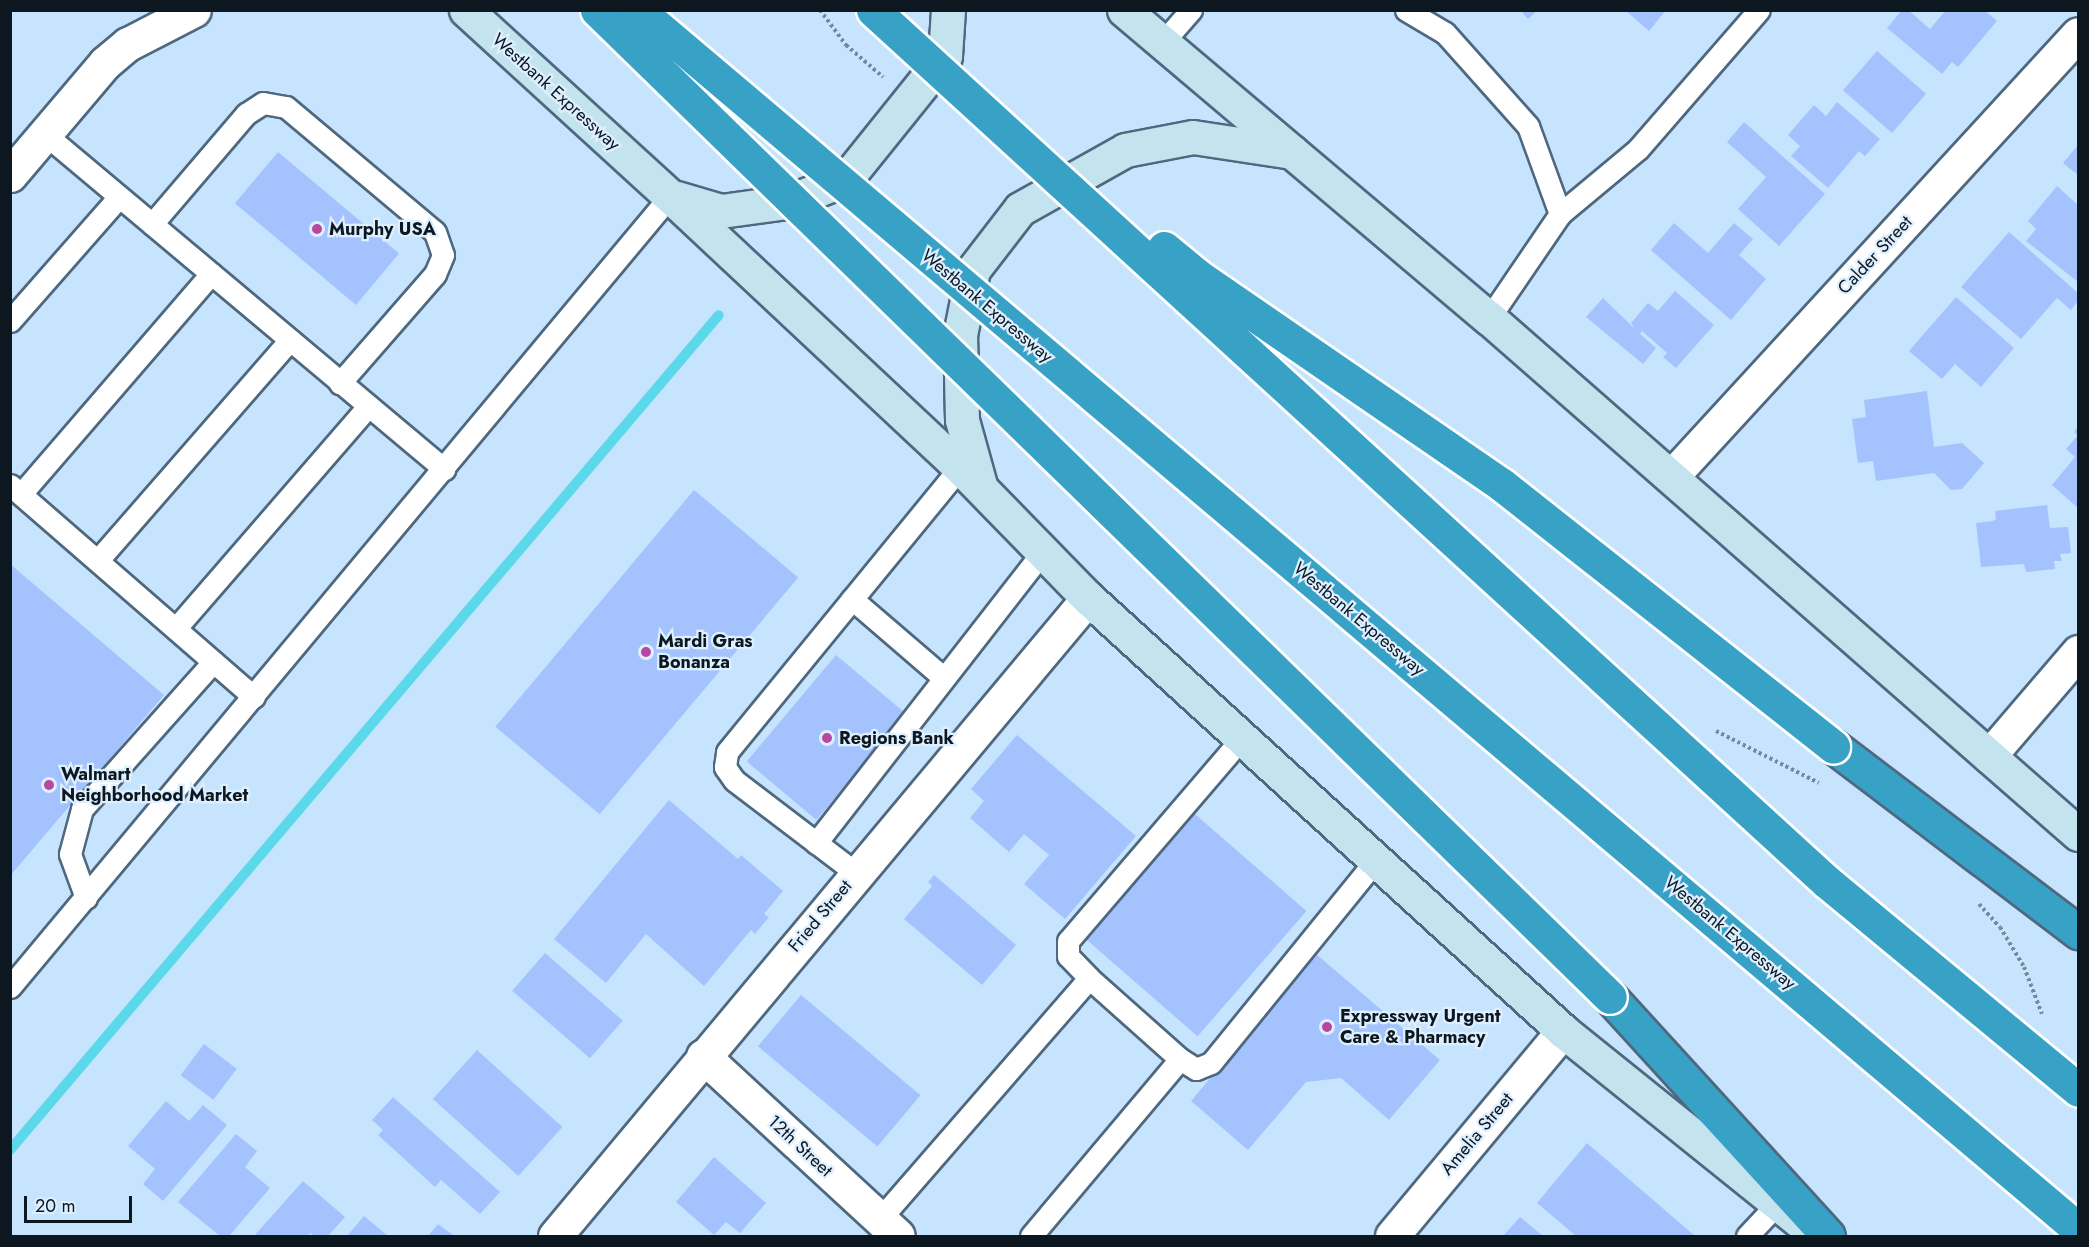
<!DOCTYPE html>
<html>
<head>
<meta charset="utf-8">
<style>
	body { margin:0 }
	#map { position:relative; width:2089px; height:1247px; overflow:hidden; background:#c6e4fd; font-family:Jost,sans-serif }
	div>[style] { position:absolute }
	.stream>* { height:10px; margin:-5px; padding:0 5px; transform-origin:5px; border-radius:5px; background:#5bd9ea }
	.building>* { inset:0; background:#a4c3fe; transform-origin:0 0 }
	.path>* { height:4px; margin-top:-2px; transform-origin:0; background:repeating-linear-gradient(90deg,#748a9b 0 3px,transparent 0 6px) }
	.roads { filter:drop-shadow(2px 0 #4e687f) drop-shadow(-2px 0 #4e687f) drop-shadow(0 2px #4e687f) drop-shadow(0 -2px #4e687f) }
	.service>* { height:21px; margin:-10.5px; padding:0 10.5px; transform-origin:10.5px; border-radius:10.5px; background:#fff }
	.minor>* { height:33px; margin:-16.5px; padding:0 16.5px; transform-origin:16.5px; border-radius:16.5px; background:#fff }
	.secondary>* { height:33px; margin:-16.5px; padding:0 16.5px; transform-origin:16.5px; border-radius:16.5px; background:#c3e3ee }
	.motorway>* { height:33px; margin:-16.5px; padding:0 16.5px; transform-origin:16.5px; border-radius:16.5px; background:#38a1c6 }
	.bridges { filter:drop-shadow(2px 0 #fff) drop-shadow(-2px 0 #fff) drop-shadow(0 2px #fff) drop-shadow(0 -2px #fff) }
	.motorway-bridge>* { height:33px; margin:-16.5px; padding:0 16.5px; transform-origin:16.5px; border-radius:16.5px; background:#38a1c6 }
	.dots>* { width:16px; height:16px; translate:-50% -50%; box-sizing:border-box; border:3px solid #deefff; border-radius:50% }
	span { translate:-50% -50%; white-space:nowrap; text-align:center; line-height:1.15; -webkit-text-stroke:4.5px #deefff; paint-order:stroke }
	.street-label { font-size:18px; color:#0c1720 }
	.poi-label { font-size:18px; color:#0c1720; font-weight:700 }
	.left { translate:0 -50%; text-align:left }
	.frame { position:absolute; inset:0; border:12px solid #0c1720; pointer-events:none }
	.scale { position:absolute; left:24px; top:1196px; width:108px; height:27px; box-sizing:border-box; border:3px solid #0c1720; border-top:0; padding-left:8px; font-size:18px; line-height:21px; white-space:nowrap; color:#0c1720; -webkit-text-stroke:4px #deefff; paint-order:stroke }
</style>
</head>
<body>
<div id="map">
	<div class="stream">
		<i style="left:10px;top:1150px;width:1095px;rotate:-49.67deg"></i>
	</div>
	<div class="building">
		<i style="clip-path:polygon(1520px 10px,1538px 10px,1528px 19px)"></i>
		<i style="clip-path:polygon(1625px 10px,1666px 10px,1649px 31px)"></i>
		<i style="clip-path:polygon(1902px 10px,1908px 10px,1930px 29px,1946px 10px,1984px 10px,1997px 21px,1958px 67px,1952px 62px,1942px 74px,1887px 28px)"></i>
		<i style="left:1877px;top:51px;width:65px;height:52px;rotate:41deg"></i>
		<i style="clip-path:polygon(1837px 102px,1880px 139px,1865px 156px,1859px 151px,1828px 188px,1791px 156px,1800px 146px,1788px 135px,1814px 105px,1826px 116px)"></i>
		<i style="clip-path:polygon(1744px 122px,1825px 194px,1779px 246px,1738px 209px,1766px 177px,1727px 142px)"></i>
		<i style="clip-path:polygon(2078px 145px,2078px 175px,2063px 163px)"></i>
		<i style="left:278px;top:152px;width:158px;height:67px;rotate:40deg"></i>
		<i style="clip-path:polygon(2057px 186px,2078px 205px,2078px 282px,2026px 241px,2036px 229px,2028px 221px)"></i>
		<i style="clip-path:polygon(1674px 223px,1708px 253px,1734px 223px,1753px 239px,1739px 255px,1766px 279px,1731px 320px,1651px 250px)"></i>
		<i style="clip-path:polygon(2009px 232px,2078px 293px,2078px 301px,2071px 310px,2057px 298px,2021px 339px,1961px 287px)"></i>
		<i style="clip-path:polygon(1675px 291px,1714px 325px,1676px 368px,1663px 357px,1667px 353px,1642px 331px,1640px 334px,1656px 348px,1643px 364px,1586px 317px,1603px 298px,1634px 328px,1631px 323px,1648px 303px,1658px 311px)"></i>
		<i style="clip-path:polygon(1956px 297px,2014px 348px,1981px 387px,1955px 364px,1942px 379px,1909px 351px)"></i>
		<i style="clip-path:polygon(1927px 391px,1934px 447px,1962px 443px,1984px 463px,1962px 489px,1951px 490px,1934px 473px,1876px 481px,1873px 461px,1858px 463px,1852px 419px,1866px 417px,1864px 400px)"></i>
		<i style="clip-path:polygon(2078px 426px,2078px 508px,2052px 485px,2075px 457px,2066px 449px,2078px 435px,2074px 432px)"></i>
		<i style="left:694px;top:490px;width:136px;height:309px;rotate:40deg"></i>
		<i style="clip-path:polygon(2047px 505px,2050px 528px,2068px 527px,2071px 553px,2060px 554px,2062px 561px,2054px 561px,2055px 569px,2026px 572px,2024px 564px,1981px 567px,1976px 523px,1993px 521px,1996px 519px,1995px 511px)"></i>
		<i style="clip-path:polygon(10px 564px,164px 695px,10px 876px)"></i>
		<i style="left:836px;top:655px;width:91px;height:139px;rotate:40deg"></i>
		<i style="clip-path:polygon(1017px 735px,1136px 836px,1065px 919px,1024px 884px,1049px 855px,1024px 834px,1009px 852px,970px 818px,984px 801px,971px 789px)"></i>
		<i style="clip-path:polygon(669px 800px,738px 859px,741px 855px,783px 891px,764px 914px,769px 917px,755px 934px,751px 930px,704px 986px,646px 934px,606px 983px,554px 939px)"></i>
		<i style="left:1188px;top:808px;width:157px;height:166px;rotate:41deg"></i>
		<i style="clip-path:polygon(934px 875px,1016px 945px,982px 985px,904px 919px,932px 886px,928px 882px)"></i>
		<i style="left:545px;top:953px;width:103px;height:50px;rotate:41deg"></i>
		<i style="clip-path:polygon(1316px 954px,1440px 1060px,1389px 1120px,1341px 1078px,1306px 1082px,1248px 1150px,1191px 1101px)"></i>
		<i style="left:801px;top:995px;width:156px;height:67px;rotate:40deg"></i>
		<i style="left:204px;top:1044px;width:41px;height:39px;rotate:37deg"></i>
		<i style="left:477px;top:1050px;width:115px;height:66px;rotate:42deg"></i>
		<i style="clip-path:polygon(393px 1097px,500px 1192px,480px 1214px,441px 1180px,435px 1187px,378px 1135px,383px 1130px,372px 1120px)"></i>
		<i style="clip-path:polygon(166px 1101px,189px 1121px,203px 1105px,227px 1125px,163px 1201px,143px 1184px,155px 1169px,128px 1146px)"></i>
		<i style="clip-path:polygon(236px 1134px,257px 1151px,245px 1167px,270px 1188px,229px 1236px,220px 1236px,178px 1202px)"></i>
		<i style="clip-path:polygon(1587px 1143px,1695px 1236px,1576px 1236px,1537px 1203px)"></i>
		<i style="clip-path:polygon(714px 1157px,766px 1203px,740px 1233px,726px 1222px,714px 1235px,676px 1202px)"></i>
		<i style="clip-path:polygon(303px 1181px,345px 1217px,328px 1236px,314px 1236px,310px 1233px,308px 1236px,254px 1236px)"></i>
		<i style="clip-path:polygon(364px 1216px,388px 1236px,347px 1236px)"></i>
		<i style="clip-path:polygon(1520px 1217px,1543px 1236px,1503px 1236px)"></i>
		<i style="clip-path:polygon(438px 1224px,454px 1236px,428px 1236px)"></i>
	</div>
	<div class="path">
		<i style="left:820px;top:10px;width:44px;rotate:53.4deg"></i>
		<i style="left:846px;top:45px;width:49px;rotate:40.9deg"></i>
		<i style="left:1716px;top:731px;width:115px;rotate:26.8deg"></i>
		<i style="left:1979px;top:904px;width:31px;rotate:48deg"></i>
		<i style="left:2000px;top:927px;width:47px;rotate:59deg"></i>
		<i style="left:2024px;top:967px;width:50px;rotate:69deg"></i>
	</div>
	<div class="roads">
		<div class="service">
			<i style="left:1406px;top:10px;width:45px;rotate:30.5deg"></i>
			<i style="left:1445px;top:33px;width:125px;rotate:48.3deg"></i>
			<i style="left:1528px;top:126px;width:94px;rotate:70deg"></i>
			<i style="left:1560px;top:214px;width:126px;rotate:124.3deg"></i>
			<i style="left:1162px;top:43px;width:44px;rotate:-48.7deg"></i>
			<i style="left:46px;top:135px;width:520px;rotate:40deg"></i>
			<i style="left:1560px;top:214px;width:102px;rotate:-39.8deg"></i>
			<i style="left:1638px;top:149px;width:184px;rotate:-49deg"></i>
			<i style="left:152px;top:224px;width:145px;rotate:-49.5deg"></i>
			<i style="left:246px;top:114px;width:20px;rotate:-33deg"></i>
			<i style="left:263px;top:103px;width:23px;rotate:10deg"></i>
			<i style="left:286px;top:107px;width:194px;rotate:40deg"></i>
			<i style="left:435px;top:232px;width:24px;rotate:71deg"></i>
			<i style="left:443px;top:255px;width:21px;rotate:113deg"></i>
			<i style="left:435px;top:274px;width:145px;rotate:131.1deg"></i>
			<i style="left:10px;top:321px;width:165px;rotate:-48.7deg"></i>
			<i style="left:10px;top:485px;width:323px;rotate:41deg"></i>
			<i style="left:21px;top:494px;width:291px;rotate:-49.2deg"></i>
			<i style="left:98px;top:560px;width:292px;rotate:-48.9deg"></i>
			<i style="left:852px;top:599px;width:121px;rotate:40.7deg"></i>
			<i style="left:176px;top:628px;width:294px;rotate:-49.1deg"></i>
			<i style="left:1242px;top:738px;width:267px;rotate:130.6deg"></i>
			<i style="left:1068px;top:941px;width:15px;rotate:90deg"></i>
			<i style="left:1068px;top:956px;width:30px;rotate:46deg"></i>
			<i style="left:1089px;top:978px;width:122px;rotate:41.7deg"></i>
			<i style="left:1180px;top:1059px;width:19px;rotate:32deg"></i>
			<i style="left:1196px;top:1069px;width:16px;rotate:-22deg"></i>
			<i style="left:1211px;top:1063px;width:262px;rotate:-50.9deg"></i>
			<i style="left:816px;top:843px;width:370px;rotate:-52.1deg"></i>
			<i style="left:856px;top:873px;width:153px;rotate:-142.7deg"></i>
			<i style="left:734px;top:780px;width:16px;rotate:-125deg"></i>
			<i style="left:725px;top:767px;width:15px;rotate:-82deg"></i>
			<i style="left:727px;top:752px;width:368px;rotate:-50.7deg"></i>
			<i style="left:86px;top:898px;width:47px;rotate:-110deg"></i>
			<i style="left:70px;top:854px;width:47px;rotate:-75.1deg"></i>
			<i style="left:82px;top:809px;width:197px;rotate:-48.3deg"></i>
			<i style="left:10px;top:987px;width:1030px;rotate:-50.16deg"></i>
			<i style="left:879px;top:1220px;width:320px;rotate:-49deg"></i>
			<i style="left:1031px;top:1236px;width:231px;rotate:-49.9deg"></i>
			<i style="left:1747px;top:1236px;width:44px;rotate:-46.8deg"></i>
		</div>
		<div class="minor">
			<i style="left:10px;top:175px;width:147px;rotate:-49.7deg"></i>
			<i style="left:105px;top:63px;width:30px;rotate:-40deg"></i>
			<i style="left:128px;top:44px;width:74px;rotate:-27.3deg"></i>
			<i style="left:1672px;top:476px;width:600px;rotate:-47.43deg"></i>
			<i style="left:1989px;top:756px;width:137px;rotate:-49.4deg"></i>
			<i style="left:703px;top:1056px;width:265px;rotate:42.7deg"></i>
			<i style="left:555px;top:1236px;width:831px;rotate:-50.12deg"></i>
			<i style="left:1392px;top:1236px;width:267px;rotate:-50.2deg"></i>
		</div>
		<div class="secondary">
			<i style="left:466px;top:10px;width:276px;rotate:42.4deg"></i>
			<i style="left:670px;top:196px;width:397px;rotate:43.1deg"></i>
			<i style="left:960px;top:467px;width:183px;rotate:45.7deg"></i>
			<i style="left:1088px;top:598px;width:643px;rotate:42.35deg"></i>
			<i style="left:1563px;top:1031px;width:314px;rotate:38.8deg"></i>
			<i style="left:1124px;top:10px;width:478px;rotate:40.2deg"></i>
			<i style="left:1489px;top:318px;width:783px;rotate:41.22deg"></i>
			<i style="left:677px;top:198px;width:46px;rotate:16.5deg"></i>
			<i style="left:721px;top:211px;width:67px;rotate:-7.8deg"></i>
			<i style="left:787px;top:202px;width:63px;rotate:-21.3deg"></i>
			<i style="left:846px;top:179px;width:158px;rotate:-51.2deg"></i>
			<i style="left:945px;top:56px;width:46px;rotate:-86.3deg"></i>
			<i style="left:980px;top:485px;width:67px;rotate:-105.5deg"></i>
			<i style="left:962px;top:420px;width:85px;rotate:-91.3deg"></i>
			<i style="left:960px;top:335px;width:66px;rotate:-78.7deg"></i>
			<i style="left:973px;top:270px;width:77px;rotate:-52.4deg"></i>
			<i style="left:1020px;top:209px;width:120px;rotate:-29.3deg"></i>
			<i style="left:1125px;top:150px;width:69px;rotate:-10.8deg"></i>
			<i style="left:1193px;top:137px;width:100px;rotate:8.6deg"></i>
		</div>
		<div class="motorway">
			<i style="left:1833px;top:746px;width:308px;rotate:37.2deg"></i>
			<i style="left:1610px;top:997px;width:323px;rotate:47.6deg"></i>
		</div>
	</div>
	<div class="bridges">
		<div class="motorway-bridge">
			<i style="left:597px;top:10px;width:1414px;rotate:44.26deg"></i>
			<i style="left:638px;top:10px;width:1887px;rotate:40.25deg"></i>
			<i style="left:873px;top:10px;width:1292px;rotate:42.43deg"></i>
			<i style="left:1827px;top:882px;width:326px;rotate:39.6deg"></i>
			<i style="left:1164px;top:248px;width:44px;rotate:39.5deg"></i>
			<i style="left:1198px;top:276px;width:369px;rotate:34.5deg"></i>
			<i style="left:1502px;top:485px;width:422px;rotate:38.3deg"></i>
		</div>
	</div>
	<div class="dots">
		<i style="left:317px;top:229px;background:#b947a1"></i>
		<i style="left:646px;top:652px;background:#b947a1"></i>
		<i style="left:827px;top:738px;background:#b947a1"></i>
		<i style="left:49px;top:785px;background:#b947a1"></i>
		<i style="left:1327px;top:1027px;background:#b947a1"></i>
	</div>
	<div class="street-label">
		<span style="left:556px;top:92px;rotate:42deg">Westbank Expressway</span>
		<span style="left:1875px;top:255px;rotate:-47deg">Calder Street</span>
		<span style="left:987px;top:306px;rotate:40deg">Westbank Expressway</span>
		<span style="left:1359px;top:619px;rotate:40deg">Westbank Expressway</span>
		<span style="left:820px;top:916px;rotate:-50deg">Fried Street</span>
		<span style="left:1730px;top:933px;rotate:40deg">Westbank Expressway</span>
		<span style="left:1477px;top:1134px;rotate:-50deg">Amelia Street</span>
		<span style="left:800px;top:1146px;rotate:43deg">12th Street</span>
	</div>
	<div class="poi-label">
		<span class="left" style="left:329px;top:229px">Murphy USA</span>
		<span class="left" style="left:658px;top:652px">Mardi Gras<br>Bonanza</span>
		<span class="left" style="left:839px;top:738px">Regions Bank</span>
		<span class="left" style="left:61px;top:785px">Walmart<br>Neighborhood Market</span>
		<span class="left" style="left:1340px;top:1027px">Expressway Urgent<br>Care &amp; Pharmacy</span>
	</div>
	<div class="frame"></div>
	<div class="scale">20 m</div>
</div>
</body>
</html>
